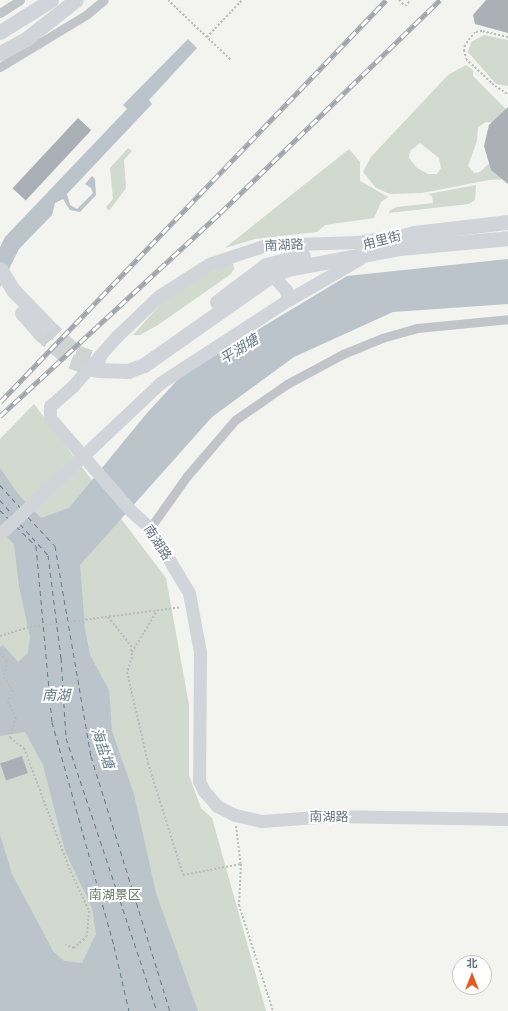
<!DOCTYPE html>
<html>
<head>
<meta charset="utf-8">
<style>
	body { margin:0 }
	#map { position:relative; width:508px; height:1011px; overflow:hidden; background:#f3f4ef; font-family:Roboto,"Noto Sans SC",sans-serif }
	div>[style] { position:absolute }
	.green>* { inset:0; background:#d2d9cf }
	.water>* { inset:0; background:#bac4ca }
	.ferry>* { height:1px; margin-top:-0.5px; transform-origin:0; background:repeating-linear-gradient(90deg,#637a85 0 5px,transparent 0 9px) }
	.building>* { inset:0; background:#aab0b6; transform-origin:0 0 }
	.primary-tunnel>* { height:15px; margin-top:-7.5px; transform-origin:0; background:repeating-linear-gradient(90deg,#cfd3d4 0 15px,transparent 0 23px) }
	.path>* { height:2px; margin-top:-1px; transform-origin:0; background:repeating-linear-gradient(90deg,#b9bbbd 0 2px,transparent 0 4px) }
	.street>* { height:9px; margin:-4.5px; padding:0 4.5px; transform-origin:4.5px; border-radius:4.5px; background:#c1c4c8 }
	.secondary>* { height:13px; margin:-6.5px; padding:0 6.5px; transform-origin:6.5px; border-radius:6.5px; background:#d1d5da }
	.primary>* { height:15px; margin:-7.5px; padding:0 7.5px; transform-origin:7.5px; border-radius:7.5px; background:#d1d5da }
	.rail>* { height:4.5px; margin-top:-2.25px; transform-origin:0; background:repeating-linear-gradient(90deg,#fff 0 9px,#a0a5ab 0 18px); box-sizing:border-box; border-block:1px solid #a0a5ab }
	span { translate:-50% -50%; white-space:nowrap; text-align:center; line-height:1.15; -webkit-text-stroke:4px #fff; paint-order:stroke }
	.street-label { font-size:13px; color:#637181 }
	.park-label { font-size:13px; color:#647861 }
	.water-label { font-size:14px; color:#637a85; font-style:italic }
	.north { position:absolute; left:452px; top:955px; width:40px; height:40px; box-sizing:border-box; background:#fff; border:1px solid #c1c6cd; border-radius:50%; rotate:0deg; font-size:11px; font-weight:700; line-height:16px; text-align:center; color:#637181 }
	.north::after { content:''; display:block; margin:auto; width:14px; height:18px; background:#e25b21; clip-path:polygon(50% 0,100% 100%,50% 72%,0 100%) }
</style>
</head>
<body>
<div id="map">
	<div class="green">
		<i style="clip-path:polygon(484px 35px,508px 40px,508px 86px,496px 84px,468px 52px,471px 42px)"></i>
		<i style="clip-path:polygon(evenodd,466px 65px,473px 70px,473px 76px,508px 111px,497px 123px,486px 122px,478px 127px,477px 141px,468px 166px,474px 173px,480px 172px,496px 157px,508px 179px,489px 180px,422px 193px,390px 194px,376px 188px,363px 172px,370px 158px,448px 75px,466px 65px,420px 143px,439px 158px,441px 168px,437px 174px,428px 174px,417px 168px,409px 158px,410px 151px,420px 143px)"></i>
		<i style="clip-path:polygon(128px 148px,132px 151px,124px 160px,126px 188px,109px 211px,106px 207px,113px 199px,110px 168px)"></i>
		<i style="clip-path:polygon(349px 149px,360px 162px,360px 181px,388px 197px,381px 202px,374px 218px,325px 225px,317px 232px,255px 239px,225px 248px)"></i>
		<i style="clip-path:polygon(476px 185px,475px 200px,469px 204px,389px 213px,390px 210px,397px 207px,433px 203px,432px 196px,428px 194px)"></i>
		<i style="clip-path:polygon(226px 262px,233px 264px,234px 269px,231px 274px,158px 325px,140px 335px,133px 335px,165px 299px,215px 265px)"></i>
		<i style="clip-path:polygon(34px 404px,166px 578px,189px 705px,189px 775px,201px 808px,212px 818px,266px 1011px,0 1011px,0 439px)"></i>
	</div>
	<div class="water">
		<i style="clip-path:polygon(188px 39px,197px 48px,149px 100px,152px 104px,67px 194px,70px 205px,77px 209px,93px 193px,91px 188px,85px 184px,92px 176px,95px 179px,96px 195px,80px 212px,70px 210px,63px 199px,55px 203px,52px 215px,19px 249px,0 287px,0 247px,5px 237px,127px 109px,123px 105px)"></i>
		<i style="clip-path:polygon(508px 259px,508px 304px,393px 312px,294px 357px,212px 417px,80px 565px,85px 629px,90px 655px,109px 690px,112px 731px,134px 794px,156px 893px,198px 1011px,0 1011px,0 835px,12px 874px,53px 951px,64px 961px,82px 963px,96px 934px,92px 908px,65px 851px,43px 765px,25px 732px,0 736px,0 647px,3px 645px,18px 662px,28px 653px,30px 637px,19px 586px,14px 544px,0 531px,0 468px,18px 494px,41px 518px,69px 508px,147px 413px,181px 376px,347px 276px)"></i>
	</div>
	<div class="ferry">
		<i style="left:0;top:485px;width:30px;rotate:48deg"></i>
		<i style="left:0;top:500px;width:18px;rotate:49deg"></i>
		<i style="left:0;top:510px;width:11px;rotate:45deg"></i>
		<i style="left:28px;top:517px;width:40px;rotate:47deg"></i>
		<i style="left:55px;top:546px;width:213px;rotate:80.3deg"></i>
		<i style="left:91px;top:756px;width:267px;rotate:72.8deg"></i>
		<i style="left:20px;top:524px;width:42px;rotate:47.9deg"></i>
		<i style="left:48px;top:555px;width:104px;rotate:82.8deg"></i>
		<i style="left:61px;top:658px;width:80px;rotate:86.4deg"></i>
		<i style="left:66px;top:738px;width:288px;rotate:71.6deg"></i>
		<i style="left:16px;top:526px;width:28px;rotate:45deg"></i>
		<i style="left:36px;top:546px;width:177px;rotate:84.8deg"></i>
		<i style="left:52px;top:722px;width:232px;rotate:74.5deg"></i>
		<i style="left:114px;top:946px;width:67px;rotate:77deg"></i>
	</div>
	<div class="building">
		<i style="clip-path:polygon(486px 0,508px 0,508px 33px,475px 24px,473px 15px)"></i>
		<i style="clip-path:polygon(508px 107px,508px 184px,491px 170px,484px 146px,489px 125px)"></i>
		<i style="left:78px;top:118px;width:18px;height:96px;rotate:43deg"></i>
		<i style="left:22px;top:756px;width:18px;height:23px;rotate:71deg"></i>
	</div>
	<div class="primary-tunnel">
		<i style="left:46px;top:324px;width:41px;rotate:43deg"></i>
		<i style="left:76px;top:352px;width:31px;rotate:19deg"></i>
		<i style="left:38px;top:331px;width:45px;rotate:42.3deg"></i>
		<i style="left:71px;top:361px;width:28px;rotate:19deg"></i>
	</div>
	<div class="path">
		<i style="left:168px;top:0;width:87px;rotate:43.6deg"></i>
		<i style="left:399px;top:0;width:8px;rotate:45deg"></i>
		<i style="left:405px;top:6px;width:8px;rotate:-45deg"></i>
		<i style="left:207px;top:37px;width:51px;rotate:-46.6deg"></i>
		<i style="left:508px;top:37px;width:27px;rotate:-167deg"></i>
		<i style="left:482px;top:31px;width:7px;rotate:172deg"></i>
		<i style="left:475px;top:32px;width:16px;rotate:128deg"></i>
		<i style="left:465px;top:45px;width:5px;rotate:101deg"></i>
		<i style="left:464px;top:50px;width:9px;rotate:77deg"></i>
		<i style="left:466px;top:59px;width:40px;rotate:43deg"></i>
		<i style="left:495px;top:86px;width:15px;rotate:32deg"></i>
		<i style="left:108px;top:617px;width:36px;rotate:51deg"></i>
		<i style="left:131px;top:645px;width:12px;rotate:85deg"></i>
		<i style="left:132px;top:657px;width:16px;rotate:108deg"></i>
		<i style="left:127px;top:672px;width:93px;rotate:77deg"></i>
		<i style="left:148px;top:763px;width:117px;rotate:72.6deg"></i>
		<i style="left:183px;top:875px;width:59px;rotate:-10.7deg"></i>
		<i style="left:0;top:636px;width:31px;rotate:-17deg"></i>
		<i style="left:30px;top:627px;width:152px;rotate:-7.5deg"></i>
		<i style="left:132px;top:652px;width:48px;rotate:-58.6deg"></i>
		<i style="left:0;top:653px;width:11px;rotate:49deg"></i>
		<i style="left:7px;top:661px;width:16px;rotate:101deg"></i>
		<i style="left:4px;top:677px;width:15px;rotate:58deg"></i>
		<i style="left:12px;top:690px;width:13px;rotate:108deg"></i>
		<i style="left:8px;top:702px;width:17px;rotate:62deg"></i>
		<i style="left:16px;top:717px;width:22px;rotate:106deg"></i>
		<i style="left:10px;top:738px;width:17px;rotate:36deg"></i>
		<i style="left:24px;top:748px;width:128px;rotate:69.4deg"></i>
		<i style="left:69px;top:868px;width:47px;rotate:65.1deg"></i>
		<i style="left:89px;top:911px;width:25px;rotate:95deg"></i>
		<i style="left:87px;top:936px;width:18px;rotate:137deg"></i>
		<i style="left:74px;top:948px;width:9px;rotate:-159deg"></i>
		<i style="left:236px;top:826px;width:38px;rotate:83deg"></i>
		<i style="left:241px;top:864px;width:41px;rotate:92.8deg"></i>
		<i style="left:239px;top:905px;width:111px;rotate:72.2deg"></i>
	</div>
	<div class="street">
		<i style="left:0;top:13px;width:24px;rotate:-33deg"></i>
		<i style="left:0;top:67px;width:100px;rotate:-31.2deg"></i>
		<i style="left:86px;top:15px;width:23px;rotate:-40deg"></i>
		<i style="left:150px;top:528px;width:64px;rotate:-54.6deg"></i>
		<i style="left:187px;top:476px;width:74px;rotate:-49.4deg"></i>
		<i style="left:235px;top:420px;width:63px;rotate:-34.7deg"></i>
		<i style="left:287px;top:384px;width:64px;rotate:-28.2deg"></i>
		<i style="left:343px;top:354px;width:42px;rotate:-22.3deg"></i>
		<i style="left:382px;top:338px;width:36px;rotate:-16deg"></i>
		<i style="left:417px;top:328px;width:91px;rotate:-5.6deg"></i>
	</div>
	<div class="secondary">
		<i style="left:376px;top:239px;width:19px;rotate:171deg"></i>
		<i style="left:357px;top:242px;width:91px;rotate:178.1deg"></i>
		<i style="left:266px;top:245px;width:60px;rotate:161.6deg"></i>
		<i style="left:209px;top:264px;width:59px;rotate:147.4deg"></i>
		<i style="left:159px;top:296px;width:59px;rotate:136.4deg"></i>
		<i style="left:116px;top:337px;width:65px;rotate:131.3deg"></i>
		<i style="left:73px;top:386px;width:30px;rotate:139deg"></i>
		<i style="left:50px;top:406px;width:12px;rotate:90deg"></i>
		<i style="left:50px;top:418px;width:123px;rotate:48.9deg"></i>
		<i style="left:131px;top:511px;width:25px;rotate:42deg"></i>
		<i style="left:150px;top:528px;width:76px;rotate:59deg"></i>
		<i style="left:189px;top:593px;width:60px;rotate:79.4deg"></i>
		<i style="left:200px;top:652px;width:129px;rotate:90.4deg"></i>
		<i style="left:199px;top:781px;width:11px;rotate:63deg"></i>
		<i style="left:204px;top:791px;width:20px;rotate:49deg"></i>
		<i style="left:217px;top:806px;width:20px;rotate:27deg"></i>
		<i style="left:235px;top:815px;width:28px;rotate:13deg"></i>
		<i style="left:262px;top:821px;width:68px;rotate:-4.2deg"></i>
		<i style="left:330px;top:816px;width:178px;rotate:1deg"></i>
		<i style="left:272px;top:275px;width:21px;rotate:47deg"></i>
		<i style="left:286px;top:290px;width:10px;rotate:79deg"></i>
		<i style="left:0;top:534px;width:220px;rotate:-43.3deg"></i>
		<i style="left:160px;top:383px;width:153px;rotate:-33deg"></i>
		<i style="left:288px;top:300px;width:82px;rotate:-30deg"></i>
	</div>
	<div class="primary">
		<i style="left:0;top:32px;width:60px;rotate:-32.1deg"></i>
		<i style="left:0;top:53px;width:30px;rotate:-28deg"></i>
		<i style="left:26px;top:39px;width:63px;rotate:-38deg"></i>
		<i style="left:366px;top:245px;width:49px;rotate:-14deg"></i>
		<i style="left:414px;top:233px;width:95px;rotate:-6.7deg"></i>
		<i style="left:0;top:269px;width:26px;rotate:58deg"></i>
		<i style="left:14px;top:291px;width:46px;rotate:45.9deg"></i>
		<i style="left:217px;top:302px;width:61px;rotate:-37.1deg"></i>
		<i style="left:266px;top:265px;width:38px;rotate:-14deg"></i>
		<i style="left:22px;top:313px;width:24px;rotate:48deg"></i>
		<i style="left:97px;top:370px;width:31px;rotate:2deg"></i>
		<i style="left:128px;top:371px;width:17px;rotate:-21deg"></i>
		<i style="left:144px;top:365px;width:156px;rotate:-35.1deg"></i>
		<i style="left:272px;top:275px;width:17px;rotate:-21deg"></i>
		<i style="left:288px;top:269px;width:113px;rotate:-10.7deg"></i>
		<i style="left:399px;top:248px;width:109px;rotate:-5.2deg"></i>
	</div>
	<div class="rail">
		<i style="left:0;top:402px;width:557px;rotate:-46.16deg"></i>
		<i style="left:0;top:416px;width:299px;rotate:-42.7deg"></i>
		<i style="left:220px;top:213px;width:306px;rotate:-44.1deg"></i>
	</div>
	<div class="street-label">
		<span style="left:382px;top:241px;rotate:-14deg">甪里街</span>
		<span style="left:284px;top:246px;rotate:-3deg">南湖路</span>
		<span style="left:157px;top:543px;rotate:57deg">南湖路</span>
		<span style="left:329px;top:817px">南湖路</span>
	</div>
	<div class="park-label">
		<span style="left:115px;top:895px">南湖景区</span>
	</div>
	<div class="water-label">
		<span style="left:239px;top:349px;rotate:-32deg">平湖塘</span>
		<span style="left:56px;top:695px">南湖</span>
		<span style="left:103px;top:748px;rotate:71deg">海盐塘</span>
	</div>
	<div class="north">北</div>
</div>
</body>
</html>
